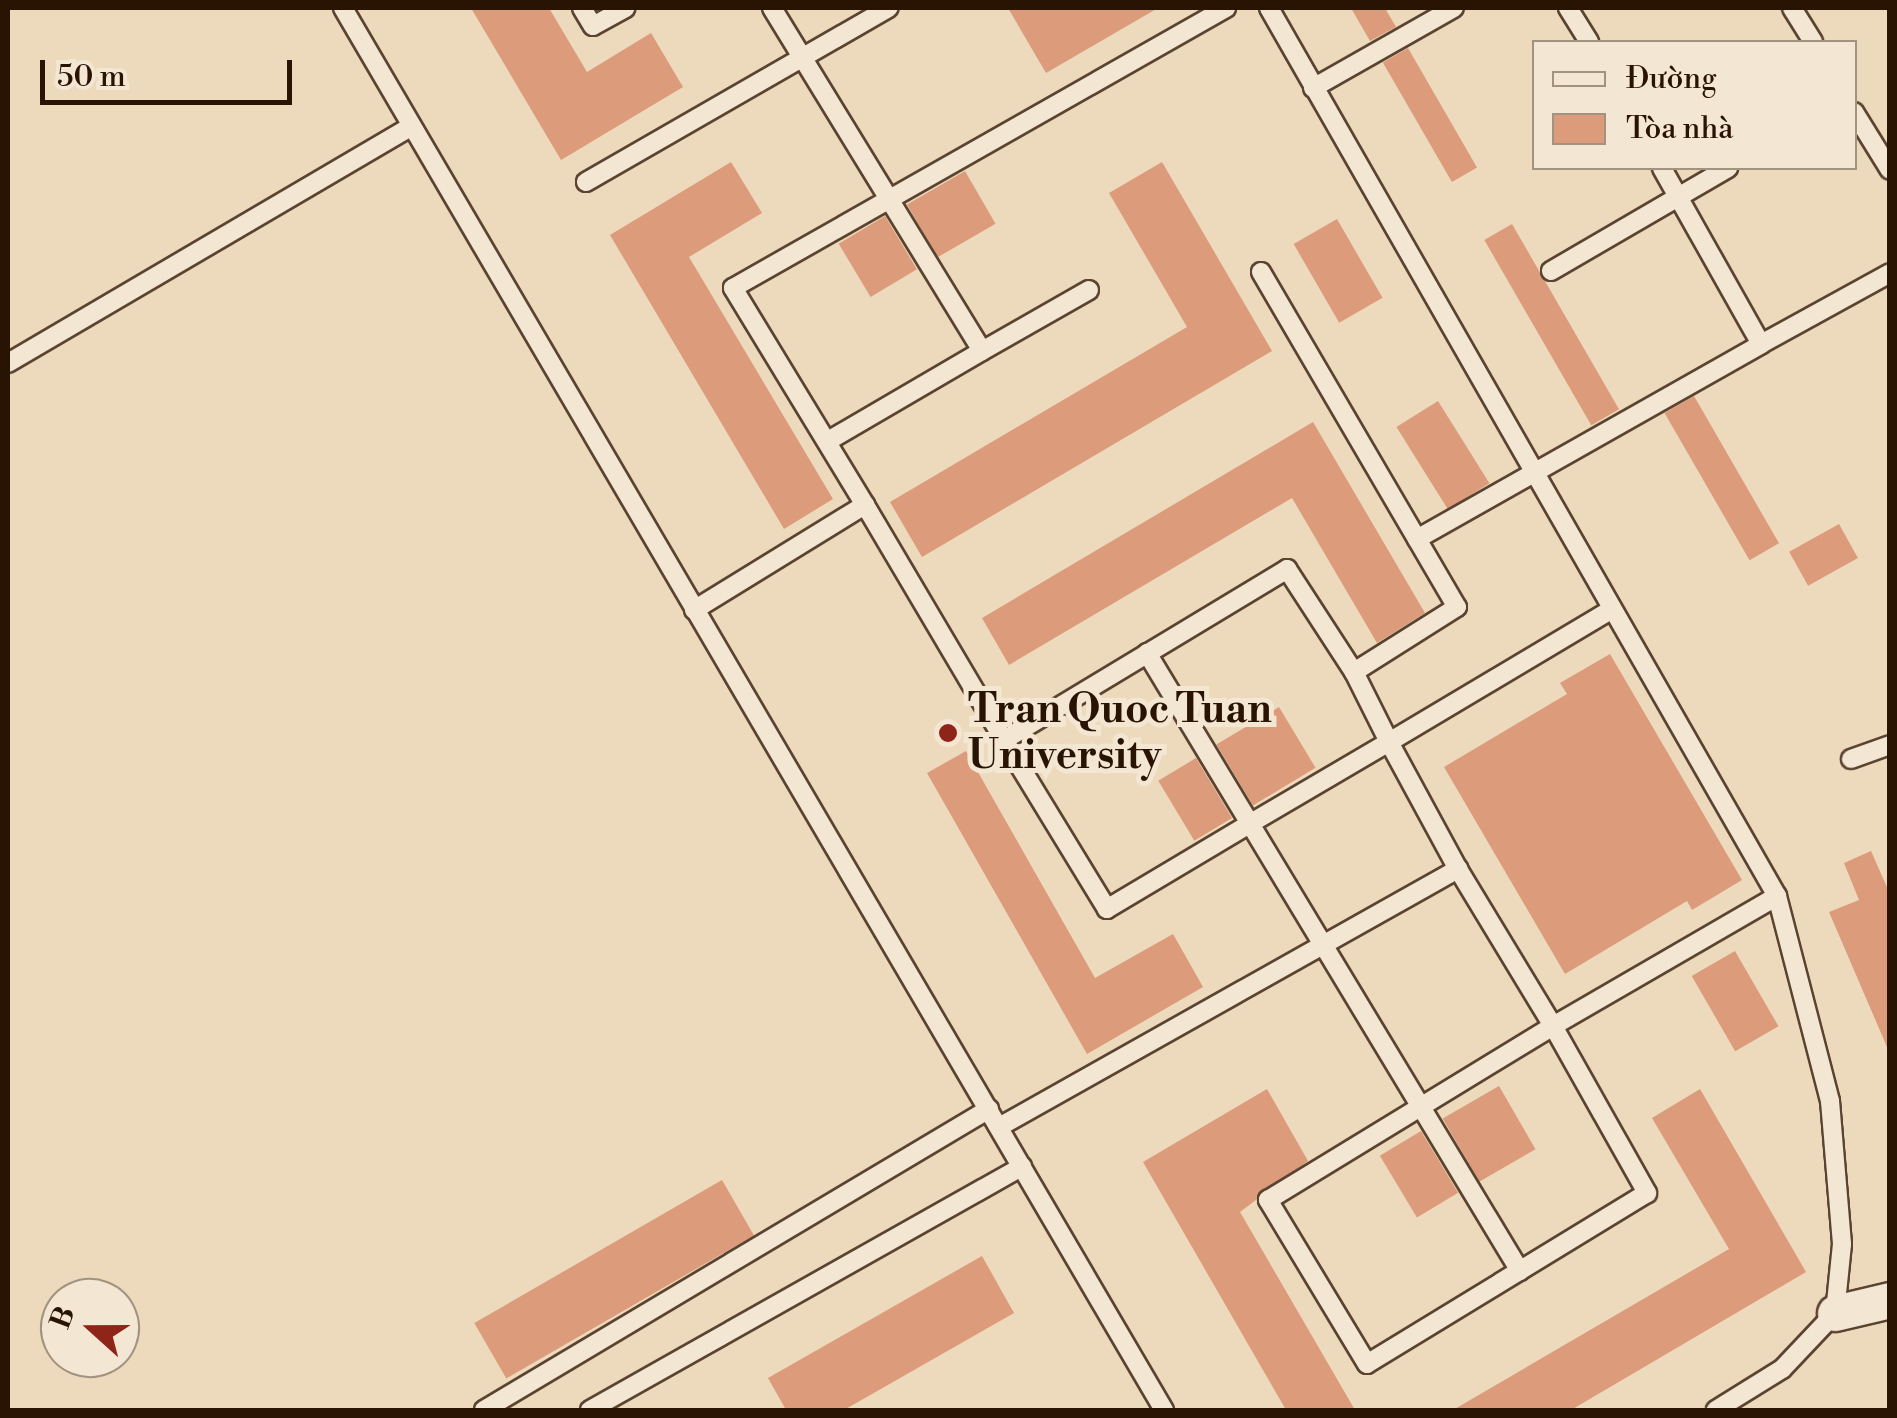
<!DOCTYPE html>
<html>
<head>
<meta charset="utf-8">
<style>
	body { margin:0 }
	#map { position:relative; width:1897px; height:1418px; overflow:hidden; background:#edd9bb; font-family:"Libre Bodoni",serif }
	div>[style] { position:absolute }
	.building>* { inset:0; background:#dc9c7b; transform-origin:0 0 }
	.roads { filter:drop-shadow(2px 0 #5a4431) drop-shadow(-2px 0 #5a4431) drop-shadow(0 2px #5a4431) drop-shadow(0 -2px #5a4431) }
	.service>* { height:18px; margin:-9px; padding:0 9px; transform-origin:9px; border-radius:9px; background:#f3e6d3 }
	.minor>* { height:35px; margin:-17.5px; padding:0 17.5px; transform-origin:17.5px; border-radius:17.5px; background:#f3e6d3 }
	.dots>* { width:28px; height:28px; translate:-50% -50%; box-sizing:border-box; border:5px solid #f3e6d3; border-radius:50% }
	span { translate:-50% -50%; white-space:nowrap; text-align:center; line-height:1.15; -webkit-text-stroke:10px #f3e6d3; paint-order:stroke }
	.poi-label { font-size:40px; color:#291303; font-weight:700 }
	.left { translate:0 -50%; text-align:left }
	.frame { position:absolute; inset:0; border:10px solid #291303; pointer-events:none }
	.legend { position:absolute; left:1532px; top:40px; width:325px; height:130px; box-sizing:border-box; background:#f3e6d3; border:2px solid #a29280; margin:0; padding:12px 18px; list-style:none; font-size:30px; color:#291303 }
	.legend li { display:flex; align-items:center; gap:20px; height:50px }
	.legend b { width:50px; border:2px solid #a29280 }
	.north { position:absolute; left:40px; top:1278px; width:100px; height:100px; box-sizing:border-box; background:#f3e6d3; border:2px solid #a29280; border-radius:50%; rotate:291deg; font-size:28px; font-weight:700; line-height:40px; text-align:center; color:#291303 }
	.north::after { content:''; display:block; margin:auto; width:35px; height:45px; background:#8f2418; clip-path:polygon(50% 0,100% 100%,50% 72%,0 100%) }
	.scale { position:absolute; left:40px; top:60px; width:252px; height:45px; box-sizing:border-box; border:5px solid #291303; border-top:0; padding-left:12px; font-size:30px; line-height:35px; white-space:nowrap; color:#291303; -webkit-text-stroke:8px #f3e6d3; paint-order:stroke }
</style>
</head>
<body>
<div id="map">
	<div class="building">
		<i style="clip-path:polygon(471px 8px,549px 8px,587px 72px,651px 33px,683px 87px,561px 160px)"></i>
		<i style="clip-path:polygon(1008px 8px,1158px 8px,1046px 73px)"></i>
		<i style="clip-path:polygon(1351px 8px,1385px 8px,1396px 27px,1370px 41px)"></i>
		<i style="left:1408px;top:48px;width:138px;height:29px;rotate:60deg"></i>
		<i style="clip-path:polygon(731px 162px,762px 213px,689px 257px,833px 499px,784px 529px,610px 235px)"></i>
		<i style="clip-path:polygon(1162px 162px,1272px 351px,922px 557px,890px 502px,1187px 327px,1109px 193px)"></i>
		<i style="left:965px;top:171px;width:61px;height:67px;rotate:60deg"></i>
		<i style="left:885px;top:216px;width:62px;height:54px;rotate:59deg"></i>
		<i style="left:1337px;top:219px;width:91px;height:50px;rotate:60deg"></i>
		<i style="left:1512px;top:224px;width:214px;height:32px;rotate:60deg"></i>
		<i style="left:1694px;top:396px;width:170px;height:34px;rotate:60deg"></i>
		<i style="left:1438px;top:401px;width:97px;height:49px;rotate:58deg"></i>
		<i style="clip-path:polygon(1313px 422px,1425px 613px,1377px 643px,1292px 498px,1009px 665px,982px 618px)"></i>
		<i style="left:1839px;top:524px;width:39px;height:57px;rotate:61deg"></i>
		<i style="clip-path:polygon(1610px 654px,1742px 880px,1692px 910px,1687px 901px,1565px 974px,1444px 767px,1567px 694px,1560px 683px)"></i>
		<i style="left:1279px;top:707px;width:71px;height:73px;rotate:59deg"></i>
		<i style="clip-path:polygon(966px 751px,1095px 978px,1173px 934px,1203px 987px,1087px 1054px,927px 773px)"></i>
		<i style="left:1196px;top:758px;width:70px;height:44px;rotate:59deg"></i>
		<i style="clip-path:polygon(1871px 851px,1890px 894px,1890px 1054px,1829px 912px,1859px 900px,1844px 863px)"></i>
		<i style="left:1735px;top:951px;width:87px;height:50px;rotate:60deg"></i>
		<i style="left:1499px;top:1086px;width:73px;height:65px;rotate:60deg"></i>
		<i style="clip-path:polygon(1267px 1089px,1308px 1161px,1240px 1212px,1355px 1410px,1286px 1410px,1143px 1162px)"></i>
		<i style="clip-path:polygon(1700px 1089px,1806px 1272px,1571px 1410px,1453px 1410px,1729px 1249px,1652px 1118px)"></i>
		<i style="left:1421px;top:1131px;width:72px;height:48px;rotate:59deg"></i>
		<i style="left:722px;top:1180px;width:64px;height:286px;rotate:60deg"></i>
		<i style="clip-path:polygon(982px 1256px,1014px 1313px,844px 1410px,786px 1410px,768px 1378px)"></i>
	</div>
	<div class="roads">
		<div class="service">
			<i style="left:343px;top:8px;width:1625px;rotate:59.65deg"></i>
			<i style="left:582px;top:8px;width:21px;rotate:59deg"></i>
			<i style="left:593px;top:26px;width:37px;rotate:-29deg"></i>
			<i style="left:772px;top:8px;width:402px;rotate:58.5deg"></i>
			<i style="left:982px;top:351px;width:178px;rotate:149.7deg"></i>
			<i style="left:1269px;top:8px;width:1023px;rotate:60.23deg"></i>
			<i style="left:1777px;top:896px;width:212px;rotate:75.5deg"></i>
			<i style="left:1830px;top:1101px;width:144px;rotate:85.2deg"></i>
			<i style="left:1842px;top:1244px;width:69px;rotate:95.8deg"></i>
			<i style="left:1835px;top:1313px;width:77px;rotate:133.4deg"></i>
			<i style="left:1782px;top:1369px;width:78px;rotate:148.2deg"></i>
			<i style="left:1568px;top:8px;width:40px;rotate:58deg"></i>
			<i style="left:1792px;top:8px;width:40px;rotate:58deg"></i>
			<i style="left:1313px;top:88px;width:162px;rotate:-29.6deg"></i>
			<i style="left:1854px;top:112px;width:68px;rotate:58.2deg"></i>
			<i style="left:586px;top:182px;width:349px;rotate:-29.9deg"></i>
			<i style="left:1551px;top:271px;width:205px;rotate:-30.2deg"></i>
			<i style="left:1261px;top:272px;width:388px;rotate:59.7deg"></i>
			<i style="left:1457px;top:607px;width:122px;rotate:147.7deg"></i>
			<i style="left:1761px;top:344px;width:147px;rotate:-28.8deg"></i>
			<i style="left:982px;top:351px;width:123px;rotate:-29.7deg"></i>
			<i style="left:8px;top:363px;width:467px;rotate:-30.4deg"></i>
			<i style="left:865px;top:505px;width:273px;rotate:59.4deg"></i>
			<i style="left:1417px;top:539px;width:395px;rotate:-29.5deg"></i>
			<i style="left:1761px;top:344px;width:202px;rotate:-119.4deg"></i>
			<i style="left:694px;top:610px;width:201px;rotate:-31.6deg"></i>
			<i style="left:865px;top:505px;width:254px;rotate:-121.3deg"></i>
			<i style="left:733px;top:288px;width:567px;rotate:-29.59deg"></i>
			<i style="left:1609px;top:611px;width:256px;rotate:149.2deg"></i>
			<i style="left:1389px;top:742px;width:160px;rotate:149.6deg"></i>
			<i style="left:1251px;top:823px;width:168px;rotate:149.2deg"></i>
			<i style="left:1107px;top:909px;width:198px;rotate:-121.4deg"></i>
			<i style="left:1004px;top:740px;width:331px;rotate:-31.1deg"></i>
			<i style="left:1287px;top:569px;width:123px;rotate:57deg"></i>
			<i style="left:1354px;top:672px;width:78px;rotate:63.4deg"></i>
			<i style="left:1389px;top:742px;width:145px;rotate:61.5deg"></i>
			<i style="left:1458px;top:869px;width:184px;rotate:58.8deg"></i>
			<i style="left:1553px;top:1026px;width:192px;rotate:60.6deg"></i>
			<i style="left:1647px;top:1193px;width:328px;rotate:148.6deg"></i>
			<i style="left:1367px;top:1364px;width:192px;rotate:-121.1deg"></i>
			<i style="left:1268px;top:1200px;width:334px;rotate:-31.4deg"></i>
			<i style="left:1553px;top:1026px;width:259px;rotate:-30.1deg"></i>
			<i style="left:1147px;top:653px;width:722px;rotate:58.89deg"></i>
			<i style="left:1851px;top:759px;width:41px;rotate:-19.7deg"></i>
			<i style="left:999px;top:1127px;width:527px;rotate:-29.34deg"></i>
			<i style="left:484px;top:1410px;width:588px;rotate:-30.8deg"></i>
			<i style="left:590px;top:1410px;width:496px;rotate:-29.4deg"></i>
		</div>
		<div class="minor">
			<i style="left:1835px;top:1313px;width:57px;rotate:-13.3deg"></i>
		</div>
	</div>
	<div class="dots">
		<i style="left:948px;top:733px;background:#8f2418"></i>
	</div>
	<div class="poi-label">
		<span class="left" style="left:968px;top:733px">Tran Quoc Tuan<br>University</span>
	</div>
	<div class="frame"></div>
	<ul class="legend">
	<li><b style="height:12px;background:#f3e6d3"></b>Đường</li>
	<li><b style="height:28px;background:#dc9c7b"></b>Tòa nhà</li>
	</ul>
	<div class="north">B</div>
	<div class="scale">50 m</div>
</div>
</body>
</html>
